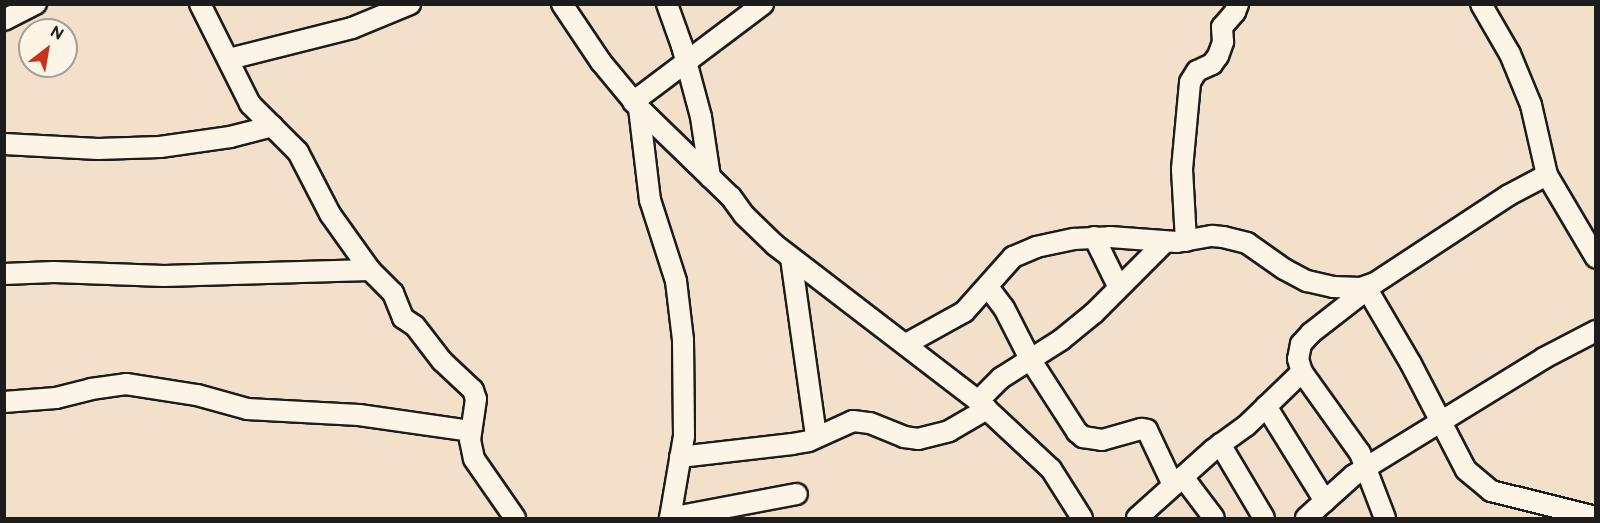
<!DOCTYPE html>
<html>
<head>
<meta charset="utf-8">
<style>
	body { margin:0 }
	#map { position:relative; width:1600px; height:523px; overflow:hidden; background:#f3e0cb; font-family:"Balsamiq Sans",sans-serif }
	div>[style] { position:absolute }
	.roads { filter:drop-shadow(2px 0 #1c1c1c) drop-shadow(-2px 0 #1c1c1c) drop-shadow(0 2px #1c1c1c) drop-shadow(0 -2px #1c1c1c) }
	.minor>* { height:20px; margin:-10px; padding:0 10px; transform-origin:10px; border-radius:10px; background:#fcf5e5 }
	span { translate:-50% -50%; white-space:nowrap; text-align:center; line-height:1.15; -webkit-text-stroke:4.5px #fcf5e5; paint-order:stroke }
	.frame { position:absolute; inset:0; border:6px solid #1c1c1c; pointer-events:none }
	.north { position:absolute; left:18px; top:18px; width:60px; height:60px; box-sizing:border-box; background:#fcf5e5; border:2px solid #a29e95; border-radius:50%; rotate:31deg; font-size:16px; font-weight:700; line-height:24px; text-align:center; color:#1c1c1c }
	.north::after { content:''; display:block; margin:auto; width:21px; height:27px; background:#c8321e; clip-path:polygon(50% 0,100% 100%,50% 72%,0 100%) }
</style>
</head>
<body>
<div id="map">
	<div class="roads">
		<div class="minor">
			<i style="left:200px;top:4px;width:112px;rotate:63.4deg"></i>
			<i style="left:250px;top:104px;width:68px;rotate:45deg"></i>
			<i style="left:298px;top:152px;width:70px;rotate:62.7deg"></i>
			<i style="left:330px;top:214px;width:69px;rotate:54.5deg"></i>
			<i style="left:370px;top:270px;width:33px;rotate:45deg"></i>
			<i style="left:393px;top:293px;width:27px;rotate:68deg"></i>
			<i style="left:403px;top:318px;width:14px;rotate:34deg"></i>
			<i style="left:415px;top:326px;width:44px;rotate:52.4deg"></i>
			<i style="left:442px;top:361px;width:42px;rotate:43.1deg"></i>
			<i style="left:473px;top:390px;width:9px;rotate:72deg"></i>
			<i style="left:476px;top:399px;width:41px;rotate:98.3deg"></i>
			<i style="left:470px;top:440px;width:19px;rotate:78deg"></i>
			<i style="left:474px;top:459px;width:72px;rotate:55.2deg"></i>
			<i style="left:562px;top:4px;width:70px;rotate:56.1deg"></i>
			<i style="left:601px;top:62px;width:60px;rotate:50.4deg"></i>
			<i style="left:639px;top:108px;width:128px;rotate:44.1deg"></i>
			<i style="left:731px;top:197px;width:22px;rotate:54deg"></i>
			<i style="left:744px;top:215px;width:43px;rotate:44.1deg"></i>
			<i style="left:775px;top:245px;width:256px;rotate:37.5deg"></i>
			<i style="left:978px;top:401px;width:100px;rotate:43deg"></i>
			<i style="left:1051px;top:469px;width:58px;rotate:57.7deg"></i>
			<i style="left:667px;top:4px;width:45px;rotate:70.3deg"></i>
			<i style="left:682px;top:46px;width:73px;rotate:75deg"></i>
			<i style="left:701px;top:117px;width:61px;rotate:81.5deg"></i>
			<i style="left:1481px;top:4px;width:58px;rotate:59.9deg"></i>
			<i style="left:1510px;top:54px;width:55px;rotate:67.6deg"></i>
			<i style="left:1531px;top:105px;width:72px;rotate:77.1deg"></i>
			<i style="left:1547px;top:175px;width:96px;rotate:59.4deg"></i>
			<i style="left:4px;top:20px;width:36px;rotate:-27deg"></i>
			<i style="left:229px;top:59px;width:127px;rotate:-14.1deg"></i>
			<i style="left:352px;top:28px;width:63px;rotate:-22.5deg"></i>
			<i style="left:633px;top:102px;width:163px;rotate:-37deg"></i>
			<i style="left:639px;top:108px;width:93px;rotate:83.2deg"></i>
			<i style="left:650px;top:200px;width:85px;rotate:72.2deg"></i>
			<i style="left:676px;top:281px;width:59px;rotate:83.2deg"></i>
			<i style="left:683px;top:340px;width:96px;rotate:89.4deg"></i>
			<i style="left:684px;top:436px;width:83px;rotate:99.7deg"></i>
			<i style="left:4px;top:144px;width:94px;rotate:3deg"></i>
			<i style="left:98px;top:149px;width:62px;rotate:-1.8deg"></i>
			<i style="left:160px;top:147px;width:71px;rotate:-8.1deg"></i>
			<i style="left:230px;top:137px;width:44px;rotate:-14.3deg"></i>
			<i style="left:1094px;top:237px;width:55px;rotate:63.9deg"></i>
			<i style="left:1186px;top:241px;width:72px;rotate:-93.2deg"></i>
			<i style="left:1182px;top:169px;width:87px;rotate:-84.7deg"></i>
			<i style="left:1190px;top:82px;width:13px;rotate:-58deg"></i>
			<i style="left:1197px;top:71px;width:17px;rotate:-25deg"></i>
			<i style="left:1212px;top:64px;width:10px;rotate:-53deg"></i>
			<i style="left:1218px;top:56px;width:15px;rotate:-70deg"></i>
			<i style="left:1223px;top:42px;width:15px;rotate:-94deg"></i>
			<i style="left:1222px;top:27px;width:20px;rotate:-49deg"></i>
			<i style="left:1235px;top:12px;width:9px;rotate:-69deg"></i>
			<i style="left:791px;top:258px;width:181px;rotate:82deg"></i>
			<i style="left:4px;top:274px;width:50px;rotate:-2.3deg"></i>
			<i style="left:54px;top:272px;width:110px;rotate:2.1deg"></i>
			<i style="left:164px;top:276px;width:206px;rotate:-1.7deg"></i>
			<i style="left:988px;top:287px;width:26px;rotate:53deg"></i>
			<i style="left:1004px;top:308px;width:57px;rotate:63deg"></i>
			<i style="left:1030px;top:359px;width:87px;rotate:57.2deg"></i>
			<i style="left:1077px;top:432px;width:8px;rotate:40deg"></i>
			<i style="left:1083px;top:437px;width:19px;rotate:9deg"></i>
			<i style="left:1102px;top:440px;width:41px;rotate:-15.8deg"></i>
			<i style="left:1141px;top:429px;width:6px;rotate:9deg"></i>
			<i style="left:1147px;top:430px;width:61px;rotate:64.7deg"></i>
			<i style="left:1370px;top:287px;width:75px;rotate:142.1deg"></i>
			<i style="left:1311px;top:333px;width:15px;rotate:132deg"></i>
			<i style="left:1301px;top:344px;width:15px;rotate:101deg"></i>
			<i style="left:1298px;top:359px;width:14px;rotate:73deg"></i>
			<i style="left:1302px;top:372px;width:100px;rotate:54.4deg"></i>
			<i style="left:1360px;top:453px;width:70px;rotate:69deg"></i>
			<i style="left:1367px;top:289px;width:87px;rotate:59.6deg"></i>
			<i style="left:1411px;top:364px;width:119px;rotate:62.6deg"></i>
			<i style="left:1466px;top:470px;width:33px;rotate:40deg"></i>
			<i style="left:1491px;top:491px;width:108px;rotate:13.9deg"></i>
			<i style="left:906px;top:344px;width:66px;rotate:-28.9deg"></i>
			<i style="left:964px;top:312px;width:74px;rotate:-48.3deg"></i>
			<i style="left:1013px;top:257px;width:25px;rotate:-23deg"></i>
			<i style="left:1036px;top:247px;width:39px;rotate:-12deg"></i>
			<i style="left:1074px;top:239px;width:36px;rotate:-3deg"></i>
			<i style="left:1110px;top:237px;width:67px;rotate:4.3deg"></i>
			<i style="left:1177px;top:242px;width:36px;rotate:-10deg"></i>
			<i style="left:1212px;top:236px;width:11px;rotate:5deg"></i>
			<i style="left:1223px;top:237px;width:25px;rotate:14deg"></i>
			<i style="left:1247px;top:243px;width:45px;rotate:35.1deg"></i>
			<i style="left:1284px;top:269px;width:26px;rotate:28deg"></i>
			<i style="left:1307px;top:281px;width:27px;rotate:13deg"></i>
			<i style="left:1333px;top:287px;width:28px;rotate:2deg"></i>
			<i style="left:1361px;top:288px;width:15px;rotate:-20deg"></i>
			<i style="left:1375px;top:283px;width:160px;rotate:-33.3deg"></i>
			<i style="left:1509px;top:195px;width:43px;rotate:-27.8deg"></i>
			<i style="left:978px;top:401px;width:33px;rotate:-45deg"></i>
			<i style="left:1001px;top:378px;width:71px;rotate:-32.3deg"></i>
			<i style="left:1061px;top:340px;width:43px;rotate:-39.3deg"></i>
			<i style="left:1094px;top:313px;width:100px;rotate:-45deg"></i>
			<i style="left:4px;top:402px;width:52px;rotate:-4.4deg"></i>
			<i style="left:56px;top:398px;width:36px;rotate:-14deg"></i>
			<i style="left:91px;top:389px;width:35px;rotate:-8deg"></i>
			<i style="left:126px;top:384px;width:72px;rotate:8.8deg"></i>
			<i style="left:197px;top:395px;width:52px;rotate:15.6deg"></i>
			<i style="left:247px;top:409px;width:112px;rotate:3.1deg"></i>
			<i style="left:359px;top:415px;width:112px;rotate:8.2deg"></i>
			<i style="left:1266px;top:406px;width:112px;rotate:58.2deg"></i>
			<i style="left:1220px;top:444px;width:86px;rotate:59.3deg"></i>
			<i style="left:680px;top:457px;width:113px;rotate:-6.6deg"></i>
			<i style="left:792px;top:444px;width:17px;rotate:-10deg"></i>
			<i style="left:809px;top:441px;width:48px;rotate:-24.4deg"></i>
			<i style="left:853px;top:421px;width:17px;rotate:7deg"></i>
			<i style="left:870px;top:423px;width:37px;rotate:22deg"></i>
			<i style="left:904px;top:437px;width:14px;rotate:8deg"></i>
			<i style="left:918px;top:439px;width:32px;rotate:-14deg"></i>
			<i style="left:949px;top:431px;width:44px;rotate:-30.1deg"></i>
			<i style="left:1183px;top:477px;width:51px;rotate:52.9deg"></i>
			<i style="left:670px;top:518px;width:129px;rotate:-10.7deg"></i>
			<i style="left:1137px;top:518px;width:103px;rotate:-41.9deg"></i>
			<i style="left:1214px;top:449px;width:39px;rotate:-36deg"></i>
			<i style="left:1246px;top:426px;width:78px;rotate:-44deg"></i>
			<i style="left:1306px;top:518px;width:64px;rotate:-41.9deg"></i>
			<i style="left:1354px;top:475px;width:223px;rotate:-31.6deg"></i>
			<i style="left:1544px;top:358px;width:59px;rotate:-27.4deg"></i>
		</div>
	</div>
	<div class="frame"></div>
	<div class="north">N</div>
</div>
</body>
</html>
